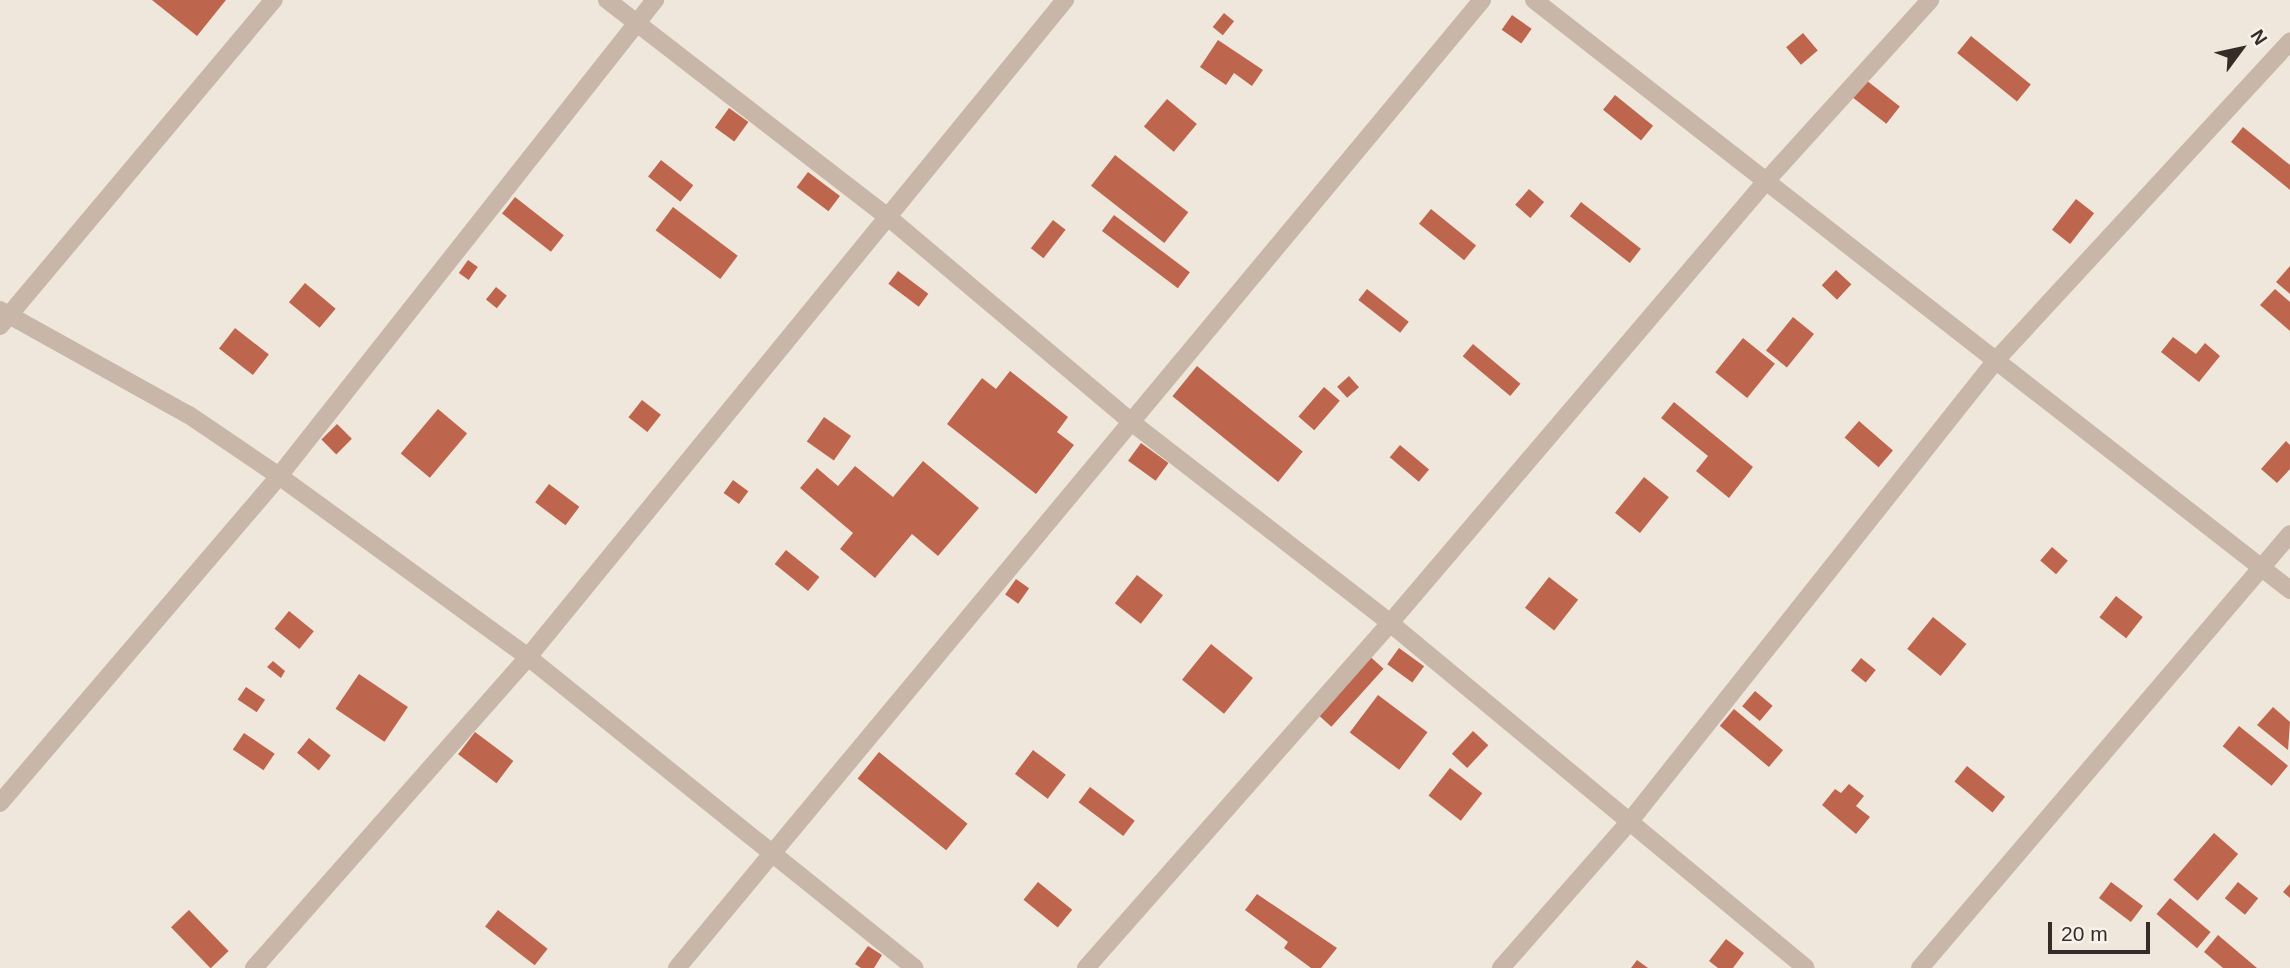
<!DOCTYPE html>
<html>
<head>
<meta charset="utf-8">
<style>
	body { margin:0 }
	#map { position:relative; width:2290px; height:968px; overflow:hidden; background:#f0e7dc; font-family:Arial,sans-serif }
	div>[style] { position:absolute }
	.building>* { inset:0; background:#be664d; transform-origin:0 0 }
	.street>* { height:18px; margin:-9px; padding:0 9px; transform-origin:9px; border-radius:9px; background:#c8b7a9 }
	span { translate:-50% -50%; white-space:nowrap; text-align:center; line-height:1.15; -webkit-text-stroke:5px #f8f1e9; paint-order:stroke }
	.north { position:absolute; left:2206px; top:14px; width:70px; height:70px; -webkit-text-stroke:5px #f8f1e9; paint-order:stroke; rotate:57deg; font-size:19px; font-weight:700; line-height:28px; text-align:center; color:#352c28 }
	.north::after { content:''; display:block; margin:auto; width:24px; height:32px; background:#352c28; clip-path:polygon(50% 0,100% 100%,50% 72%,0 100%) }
	.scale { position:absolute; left:2048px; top:922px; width:102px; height:32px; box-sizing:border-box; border:4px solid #352c28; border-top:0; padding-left:9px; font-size:21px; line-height:24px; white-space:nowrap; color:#352c28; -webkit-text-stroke:5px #f8f1e9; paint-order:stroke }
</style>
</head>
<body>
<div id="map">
	<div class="building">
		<i style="clip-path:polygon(152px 0,226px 0,197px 36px)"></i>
		<i style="left:1224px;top:13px;width:13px;height:18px;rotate:39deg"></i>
		<i style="left:1512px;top:15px;width:24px;height:18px;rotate:35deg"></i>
		<i style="left:1803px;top:33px;width:23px;height:22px;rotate:50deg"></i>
		<i style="left:1971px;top:36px;width:77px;height:22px;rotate:39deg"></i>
		<i style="clip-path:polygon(1218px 40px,1263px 70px,1252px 86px,1234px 73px,1226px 85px,1200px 67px)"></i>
		<i style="left:1866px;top:80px;width:43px;height:22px;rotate:38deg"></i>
		<i style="left:1615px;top:95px;width:49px;height:19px;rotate:39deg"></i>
		<i style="left:1167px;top:99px;width:39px;height:36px;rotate:40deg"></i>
		<i style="left:729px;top:108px;width:24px;height:24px;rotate:36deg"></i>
		<i style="clip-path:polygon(2243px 127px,2290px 165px,2290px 190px,2231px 142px)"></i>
		<i style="left:1115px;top:155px;width:93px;height:39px;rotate:38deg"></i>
		<i style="left:661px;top:160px;width:41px;height:21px;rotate:38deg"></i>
		<i style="left:808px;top:172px;width:40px;height:19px;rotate:37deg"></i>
		<i style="left:1529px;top:189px;width:20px;height:21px;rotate:41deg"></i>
		<i style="left:515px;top:197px;width:62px;height:21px;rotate:38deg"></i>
		<i style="left:2076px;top:199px;width:23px;height:39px;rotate:38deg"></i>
		<i style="left:1581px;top:202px;width:76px;height:18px;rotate:38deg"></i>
		<i style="left:673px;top:207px;width:81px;height:29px;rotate:37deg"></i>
		<i style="left:1431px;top:209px;width:58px;height:19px;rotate:39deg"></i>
		<i style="left:1114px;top:215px;width:95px;height:20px;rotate:37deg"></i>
		<i style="left:1053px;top:220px;width:16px;height:36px;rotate:38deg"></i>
		<i style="left:468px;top:260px;width:12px;height:16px;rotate:35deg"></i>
		<i style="clip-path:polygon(2290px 266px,2290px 294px,2276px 282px)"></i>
		<i style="left:1836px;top:270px;width:21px;height:21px;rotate:43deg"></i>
		<i style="left:898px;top:271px;width:38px;height:16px;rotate:37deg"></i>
		<i style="left:305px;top:283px;width:40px;height:25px;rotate:40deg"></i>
		<i style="left:496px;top:287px;width:14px;height:16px;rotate:39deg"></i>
		<i style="left:1367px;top:289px;width:53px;height:14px;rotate:38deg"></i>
		<i style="clip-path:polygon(2275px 289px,2290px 302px,2290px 331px,2260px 305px)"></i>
		<i style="left:1793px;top:317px;width:27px;height:43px;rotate:39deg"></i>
		<i style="left:235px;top:328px;width:43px;height:26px;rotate:38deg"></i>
		<i style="clip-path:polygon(2173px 337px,2196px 354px,2205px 343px,2220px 356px,2199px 382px,2161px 352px)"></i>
		<i style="left:1743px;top:338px;width:41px;height:44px;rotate:39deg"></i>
		<i style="left:1473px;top:344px;width:62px;height:16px;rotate:40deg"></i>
		<i style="left:1197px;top:366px;width:136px;height:39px;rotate:39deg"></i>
		<i style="clip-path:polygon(1010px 371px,1068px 417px,1057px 432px,1074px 445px,1036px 494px,947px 424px,982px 378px,996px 389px)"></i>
		<i style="left:1349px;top:376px;width:15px;height:16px;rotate:48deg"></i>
		<i style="left:1324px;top:387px;width:21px;height:39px;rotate:41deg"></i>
		<i style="left:642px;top:400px;width:24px;height:22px;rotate:38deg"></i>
		<i style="clip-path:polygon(1674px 402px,1753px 467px,1729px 498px,1696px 471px,1708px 456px,1661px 418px)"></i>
		<i style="left:438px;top:409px;width:38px;height:58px;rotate:40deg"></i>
		<i style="left:824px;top:417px;width:33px;height:30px;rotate:35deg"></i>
		<i style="left:1859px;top:421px;width:45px;height:22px;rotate:41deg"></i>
		<i style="left:337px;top:424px;width:21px;height:22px;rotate:45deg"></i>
		<i style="clip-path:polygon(2286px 441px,2290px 445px,2290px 469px,2277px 483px,2261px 469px)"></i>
		<i style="left:1141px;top:443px;width:34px;height:22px;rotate:36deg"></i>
		<i style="left:1400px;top:445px;width:38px;height:16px;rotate:40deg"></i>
		<i style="clip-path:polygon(923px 461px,979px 508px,938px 556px,912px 534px,875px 578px,840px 549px,853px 533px,800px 488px,817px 468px,838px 486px,855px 466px,893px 497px)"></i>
		<i style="left:1644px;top:477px;width:32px;height:46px;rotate:39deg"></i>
		<i style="left:733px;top:480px;width:19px;height:16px;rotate:36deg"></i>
		<i style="left:549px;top:484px;width:38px;height:23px;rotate:37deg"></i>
		<i style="left:2052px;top:547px;width:21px;height:18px;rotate:41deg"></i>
		<i style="left:786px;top:550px;width:43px;height:18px;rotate:39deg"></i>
		<i style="left:1137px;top:575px;width:33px;height:36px;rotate:38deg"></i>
		<i style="left:1549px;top:577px;width:37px;height:39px;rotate:38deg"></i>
		<i style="left:1016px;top:579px;width:16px;height:19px;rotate:35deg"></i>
		<i style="left:2116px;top:596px;width:34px;height:27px;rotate:38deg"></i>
		<i style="left:289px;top:611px;width:32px;height:23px;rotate:39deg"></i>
		<i style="left:1933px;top:617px;width:43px;height:41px;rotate:39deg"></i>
		<i style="left:1211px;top:644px;width:54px;height:46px;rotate:39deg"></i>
		<i style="left:1399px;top:648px;width:31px;height:20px;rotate:36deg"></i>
		<i style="left:1365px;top:652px;width:25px;height:78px;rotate:42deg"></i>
		<i style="left:1861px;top:658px;width:19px;height:16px;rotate:39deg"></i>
		<i style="clip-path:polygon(273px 661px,285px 671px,281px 678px,267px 667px)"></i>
		<i style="left:359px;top:674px;width:59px;height:42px;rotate:34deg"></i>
		<i style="left:246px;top:687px;width:23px;height:15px;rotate:34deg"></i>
		<i style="left:1755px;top:691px;width:23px;height:20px;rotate:40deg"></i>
		<i style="left:1378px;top:695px;width:62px;height:47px;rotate:37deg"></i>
		<i style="clip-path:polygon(2273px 707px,2290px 722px,2288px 750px,2257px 725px)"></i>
		<i style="left:1734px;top:709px;width:64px;height:22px;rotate:40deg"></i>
		<i style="left:2239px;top:726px;width:63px;height:26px;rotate:39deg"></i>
		<i style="left:1473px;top:731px;width:21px;height:31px;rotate:43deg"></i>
		<i style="left:475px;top:732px;width:48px;height:28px;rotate:37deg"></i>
		<i style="left:244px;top:733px;width:37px;height:20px;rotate:34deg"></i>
		<i style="left:309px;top:738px;width:28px;height:19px;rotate:39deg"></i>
		<i style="left:1033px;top:750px;width:41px;height:30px;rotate:37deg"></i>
		<i style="left:879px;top:752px;width:114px;height:34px;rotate:39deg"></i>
		<i style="left:1967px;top:766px;width:49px;height:20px;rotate:39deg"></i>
		<i style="left:1450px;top:768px;width:41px;height:35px;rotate:38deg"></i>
		<i style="clip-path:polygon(1849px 784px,1864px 796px,1856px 806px,1870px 817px,1856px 834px,1822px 805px,1835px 789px,1841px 793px)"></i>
		<i style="left:1090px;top:787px;width:56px;height:19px;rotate:37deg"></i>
		<i style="left:2214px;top:833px;width:32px;height:62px;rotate:41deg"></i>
		<i style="left:1038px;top:882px;width:44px;height:23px;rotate:39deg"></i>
		<i style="left:2111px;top:882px;width:40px;height:20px;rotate:37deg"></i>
		<i style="left:2238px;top:882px;width:26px;height:21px;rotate:39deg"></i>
		<i style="clip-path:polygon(2290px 884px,2290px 898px,2283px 892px)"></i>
		<i style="clip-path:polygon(1257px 894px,1337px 948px,1321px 968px,1311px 968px,1284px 948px,1288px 942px,1245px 910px)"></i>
		<i style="left:2170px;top:898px;width:53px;height:21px;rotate:40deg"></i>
		<i style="left:189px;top:910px;width:57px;height:25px;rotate:46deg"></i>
		<i style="left:498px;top:910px;width:63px;height:21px;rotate:38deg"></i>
		<i style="clip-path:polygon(2218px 935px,2257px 968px,2223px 968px,2204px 952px)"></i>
		<i style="clip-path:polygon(1726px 939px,1744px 953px,1733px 968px,1718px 968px,1709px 961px)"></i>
		<i style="clip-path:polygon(868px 946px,882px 955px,874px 968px,861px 968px,855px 964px)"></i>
		<i style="clip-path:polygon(1637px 960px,1648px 968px,1631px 968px)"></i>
	</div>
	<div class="street">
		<i style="left:607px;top:0;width:355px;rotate:37.7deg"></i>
		<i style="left:888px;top:217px;width:317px;rotate:40.1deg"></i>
		<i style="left:1130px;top:421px;width:329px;rotate:37.8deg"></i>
		<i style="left:1390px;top:623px;width:540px;rotate:39.67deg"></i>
		<i style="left:1534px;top:0;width:959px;rotate:37.97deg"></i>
		<i style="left:0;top:310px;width:216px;rotate:29.1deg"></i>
		<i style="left:189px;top:415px;width:109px;rotate:34.1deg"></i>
		<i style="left:279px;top:476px;width:308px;rotate:36deg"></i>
		<i style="left:528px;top:657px;width:496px;rotate:38.8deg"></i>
		<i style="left:0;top:326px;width:426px;rotate:-50deg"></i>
		<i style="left:0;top:803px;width:430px;rotate:-49.5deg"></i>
		<i style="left:279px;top:476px;width:607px;rotate:-51.69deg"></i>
		<i style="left:254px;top:968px;width:414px;rotate:-48.6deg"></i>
		<i style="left:528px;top:657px;width:849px;rotate:-50.74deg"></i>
		<i style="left:677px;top:968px;width:1259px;rotate:-50.25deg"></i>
		<i style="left:1086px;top:968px;width:460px;rotate:-48.6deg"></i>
		<i style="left:1390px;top:623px;width:582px;rotate:-49.6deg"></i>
		<i style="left:1767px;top:180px;width:243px;rotate:-47.8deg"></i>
		<i style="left:1501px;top:968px;width:196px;rotate:-48.7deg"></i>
		<i style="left:1630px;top:821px;width:590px;rotate:-51.54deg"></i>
		<i style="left:1997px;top:359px;width:432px;rotate:-47.3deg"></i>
		<i style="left:1920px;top:968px;width:570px;rotate:-49.55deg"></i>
	</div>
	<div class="north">N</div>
	<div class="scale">20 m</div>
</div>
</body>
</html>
